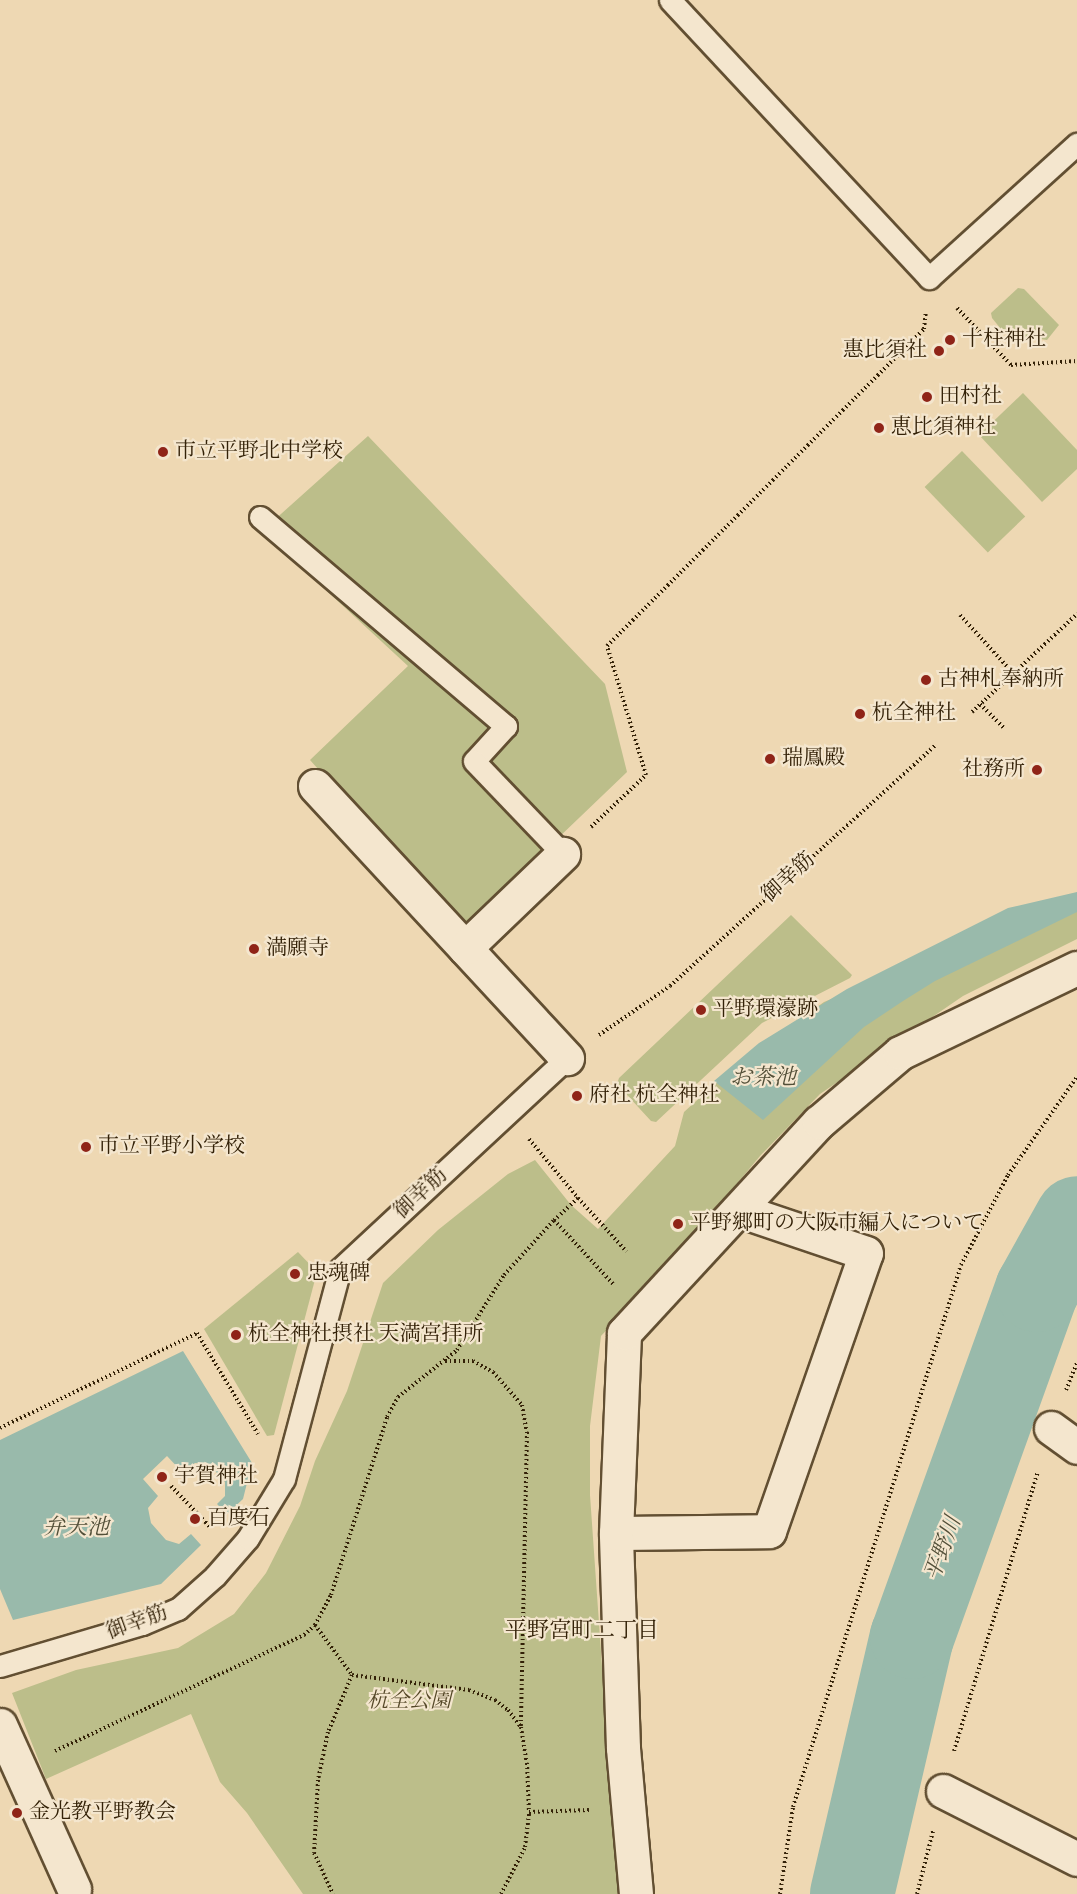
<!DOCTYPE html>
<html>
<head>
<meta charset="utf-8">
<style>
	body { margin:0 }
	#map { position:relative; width:1077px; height:1894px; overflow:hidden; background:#eed8b3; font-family:"IM FELL English","Noto Serif JP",serif }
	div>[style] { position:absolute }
	.green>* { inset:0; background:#bcbe8a; transform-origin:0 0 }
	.water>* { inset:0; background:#99baab }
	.river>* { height:84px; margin:-42px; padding:0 42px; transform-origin:42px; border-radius:42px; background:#99baab }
	.path>* { height:4px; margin-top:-2px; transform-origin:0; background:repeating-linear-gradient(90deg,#332107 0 1.5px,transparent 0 4.5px) }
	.roads { filter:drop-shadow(2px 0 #624f32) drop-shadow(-2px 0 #624f32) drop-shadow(0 2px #624f32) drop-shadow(0 -2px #624f32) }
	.lane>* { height:21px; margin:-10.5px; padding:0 10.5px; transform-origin:10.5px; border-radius:10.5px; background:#f4e6ce }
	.street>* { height:33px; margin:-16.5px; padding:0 16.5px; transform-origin:16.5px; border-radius:16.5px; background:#f4e6ce }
	.dots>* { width:16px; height:16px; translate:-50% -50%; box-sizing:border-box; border:3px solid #f4e6ce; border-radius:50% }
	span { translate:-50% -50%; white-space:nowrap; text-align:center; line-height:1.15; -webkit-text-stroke:4.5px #f4e6ce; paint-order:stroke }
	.poi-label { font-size:21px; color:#332107 }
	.left { translate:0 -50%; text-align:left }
	.right { translate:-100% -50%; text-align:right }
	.street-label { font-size:21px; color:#332107 }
	.park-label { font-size:21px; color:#554828; font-style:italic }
	.water-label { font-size:22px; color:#524f38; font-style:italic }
	.neighbourhood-label { font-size:22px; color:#332107 }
</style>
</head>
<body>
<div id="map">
	<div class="green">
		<i style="clip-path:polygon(1018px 288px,1024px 289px,1059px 325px,1047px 340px,1005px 334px,992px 318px,991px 313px)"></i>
		<i style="clip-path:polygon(1023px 393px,1077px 450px,1077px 469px,1042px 502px,979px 435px)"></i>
		<i style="clip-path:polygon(368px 436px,605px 684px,627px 772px,462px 930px,310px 760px,408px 666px,262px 531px)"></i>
		<i style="left:962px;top:451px;width:91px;height:52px;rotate:46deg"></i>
		<i style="clip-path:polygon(1077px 898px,1077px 939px,963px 996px,820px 1094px,760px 1156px,685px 1246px,601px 1336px,590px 1426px,590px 1495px,618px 1894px,303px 1894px,247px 1813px,220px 1782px,191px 1714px,46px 1779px,12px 1693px,76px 1670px,178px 1648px,234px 1614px,266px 1573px,300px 1506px,315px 1461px,347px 1391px,383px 1283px,438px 1230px,508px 1174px,535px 1160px,571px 1205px,598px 1229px,675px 1146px,684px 1112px,738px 1063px,824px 1002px)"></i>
		<i style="clip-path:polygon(791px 915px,852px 975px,850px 978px,762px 1023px,656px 1122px,651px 1121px,617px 1084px,619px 1078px)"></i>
		<i style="clip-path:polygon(298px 1252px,317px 1272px,274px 1435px,267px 1436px,204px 1329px)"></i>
	</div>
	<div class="water">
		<i style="clip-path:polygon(1077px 892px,1077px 912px,935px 981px,903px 1001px,864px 1027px,763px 1120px,714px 1081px,759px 1043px,847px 989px,1008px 908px)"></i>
		<i style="clip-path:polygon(183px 1351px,252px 1463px,243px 1499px,227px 1514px,217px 1504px,225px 1496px,225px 1482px,209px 1464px,195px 1463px,182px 1472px,167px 1456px,143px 1479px,158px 1496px,148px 1508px,151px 1523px,166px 1540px,179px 1544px,191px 1534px,201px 1545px,161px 1584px,13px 1620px,0 1589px,0 1440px)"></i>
	</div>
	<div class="river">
		<i style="left:852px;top:1894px;width:264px;rotate:-76.9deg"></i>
		<i style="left:912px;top:1637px;width:369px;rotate:-70.2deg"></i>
		<i style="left:1037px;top:1290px;width:82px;rotate:-60.9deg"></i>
	</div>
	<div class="path">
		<i style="left:957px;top:308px;width:79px;rotate:46.5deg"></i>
		<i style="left:1011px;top:365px;width:66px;rotate:-3.5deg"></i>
		<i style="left:960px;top:615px;width:79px;rotate:47.6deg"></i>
		<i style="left:980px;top:704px;width:35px;rotate:45deg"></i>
		<i style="left:972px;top:712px;width:144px;rotate:-43deg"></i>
		<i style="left:591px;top:827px;width:76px;rotate:-43.4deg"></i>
		<i style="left:646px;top:775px;width:135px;rotate:-106.8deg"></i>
		<i style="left:607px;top:646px;width:448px;rotate:-45deg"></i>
		<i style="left:924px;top:329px;width:18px;rotate:-84deg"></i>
		<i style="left:599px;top:1035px;width:86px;rotate:-34.6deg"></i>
		<i style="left:670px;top:986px;width:359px;rotate:-42.2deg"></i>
		<i style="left:529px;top:1139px;width:77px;rotate:50.3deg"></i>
		<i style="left:578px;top:1198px;width:33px;rotate:137deg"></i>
		<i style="left:554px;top:1220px;width:87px;rotate:47.3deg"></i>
		<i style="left:578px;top:1198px;width:72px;rotate:47.8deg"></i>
		<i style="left:445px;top:1361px;width:28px"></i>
		<i style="left:473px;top:1361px;width:23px;rotate:29deg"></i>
		<i style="left:493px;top:1372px;width:44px;rotate:48.7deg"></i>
		<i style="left:522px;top:1405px;width:27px;rotate:80deg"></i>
		<i style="left:527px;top:1432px;width:295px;rotate:91.2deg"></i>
		<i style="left:1066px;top:1390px;width:29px;rotate:-68deg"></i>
		<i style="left:0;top:1428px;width:219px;rotate:-25.7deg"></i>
		<i style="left:197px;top:1333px;width:118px;rotate:58.9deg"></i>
		<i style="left:171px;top:1486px;width:58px;rotate:46.4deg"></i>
		<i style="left:315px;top:1625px;width:62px;rotate:53.5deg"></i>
		<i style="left:352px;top:1675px;width:62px;rotate:112.8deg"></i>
		<i style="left:328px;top:1732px;width:49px;rotate:101.8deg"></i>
		<i style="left:318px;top:1780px;width:73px;rotate:93.1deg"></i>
		<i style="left:314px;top:1853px;width:45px;rotate:65.1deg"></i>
		<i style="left:352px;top:1675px;width:118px;rotate:7.3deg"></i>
		<i style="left:469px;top:1690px;width:28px;rotate:21deg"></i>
		<i style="left:495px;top:1700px;width:16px;rotate:38deg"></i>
		<i style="left:508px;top:1710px;width:21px;rotate:53deg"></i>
		<i style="left:521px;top:1727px;width:36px;rotate:81deg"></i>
		<i style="left:527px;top:1763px;width:49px;rotate:87.7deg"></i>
		<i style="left:529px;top:1812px;width:60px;rotate:-1.9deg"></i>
		<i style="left:55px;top:1751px;width:275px;rotate:-25deg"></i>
		<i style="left:304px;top:1635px;width:15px;rotate:-42deg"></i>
		<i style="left:315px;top:1625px;width:34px;rotate:-62deg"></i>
		<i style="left:331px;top:1595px;width:187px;rotate:-72.5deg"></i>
		<i style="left:387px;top:1417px;width:23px;rotate:-61deg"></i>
		<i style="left:398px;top:1397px;width:75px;rotate:-38.5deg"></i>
		<i style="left:457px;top:1350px;width:89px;rotate:-57.9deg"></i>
		<i style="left:504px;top:1275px;width:74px;rotate:-47.7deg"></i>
		<i style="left:954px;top:1751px;width:292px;rotate:-73.3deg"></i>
		<i style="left:501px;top:1894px;width:53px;rotate:-62.9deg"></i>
		<i style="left:525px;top:1847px;width:35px;rotate:-83deg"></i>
		<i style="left:780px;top:1894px;width:88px;rotate:-81.5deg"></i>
		<i style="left:793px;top:1807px;width:567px;rotate:-72.78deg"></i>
		<i style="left:961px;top:1265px;width:102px;rotate:-62.4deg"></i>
		<i style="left:1008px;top:1175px;width:120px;rotate:-54.9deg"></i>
		<i style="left:917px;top:1894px;width:65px;rotate:-75.7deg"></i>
	</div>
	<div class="roads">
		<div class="lane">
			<i style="left:670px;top:0;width:380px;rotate:47deg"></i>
			<i style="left:929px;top:278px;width:200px;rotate:-42.2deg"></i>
			<i style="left:260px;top:517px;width:323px;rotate:40.4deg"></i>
			<i style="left:506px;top:726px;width:47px;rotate:132.4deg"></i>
			<i style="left:474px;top:761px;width:129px;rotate:46.3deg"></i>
			<i style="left:0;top:1666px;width:148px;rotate:-16.5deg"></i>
			<i style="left:142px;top:1624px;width:39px;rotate:-23deg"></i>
			<i style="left:178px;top:1609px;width:50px;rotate:-41.7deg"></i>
			<i style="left:215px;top:1576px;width:50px;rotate:-49deg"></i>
			<i style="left:248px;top:1538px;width:69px;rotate:-58.6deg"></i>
			<i style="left:284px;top:1479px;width:217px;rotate:-75.1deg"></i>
			<i style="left:340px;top:1269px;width:310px;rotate:-42.9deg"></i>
		</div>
		<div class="street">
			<i style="left:315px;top:786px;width:371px;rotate:47.2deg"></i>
			<i style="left:465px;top:948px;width:136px;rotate:-43.8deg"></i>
			<i style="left:1051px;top:1428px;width:32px;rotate:36deg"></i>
			<i style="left:616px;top:1533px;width:153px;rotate:-0.7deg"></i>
			<i style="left:769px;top:1531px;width:294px;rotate:-70.8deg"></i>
			<i style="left:866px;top:1253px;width:135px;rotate:-161.4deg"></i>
			<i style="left:0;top:1725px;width:180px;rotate:65.7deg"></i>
			<i style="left:943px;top:1791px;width:150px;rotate:26.9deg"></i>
			<i style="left:636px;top:1894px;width:147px;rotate:-95.1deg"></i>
			<i style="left:623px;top:1748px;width:215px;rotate:-91.9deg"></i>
			<i style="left:616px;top:1533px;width:200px;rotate:-87.7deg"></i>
			<i style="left:624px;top:1333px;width:287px;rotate:-47.3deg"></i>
			<i style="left:819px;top:1122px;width:106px;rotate:-40.4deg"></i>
			<i style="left:900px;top:1053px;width:196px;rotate:-25.7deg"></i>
		</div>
	</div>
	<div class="dots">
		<i style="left:950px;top:340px;background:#8f2418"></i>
		<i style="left:939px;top:351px;background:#8f2418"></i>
		<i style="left:927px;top:397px;background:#8f2418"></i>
		<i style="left:879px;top:428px;background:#8f2418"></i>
		<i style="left:163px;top:452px;background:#8f2418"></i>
		<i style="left:926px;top:680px;background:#8f2418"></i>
		<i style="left:860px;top:714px;background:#8f2418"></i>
		<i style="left:770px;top:759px;background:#8f2418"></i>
		<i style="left:1037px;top:770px;background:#8f2418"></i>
		<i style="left:254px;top:949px;background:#8f2418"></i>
		<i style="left:701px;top:1010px;background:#8f2418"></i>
		<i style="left:577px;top:1096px;background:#8f2418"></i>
		<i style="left:86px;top:1147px;background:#8f2418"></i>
		<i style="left:678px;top:1224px;background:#8f2418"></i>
		<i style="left:295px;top:1274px;background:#8f2418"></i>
		<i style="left:236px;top:1335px;background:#8f2418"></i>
		<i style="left:162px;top:1477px;background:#8f2418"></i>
		<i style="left:195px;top:1519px;background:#8f2418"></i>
		<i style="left:17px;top:1813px;background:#8f2418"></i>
	</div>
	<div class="poi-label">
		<span class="left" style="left:962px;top:340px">十柱神社</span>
		<span class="right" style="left:927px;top:351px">惠比須社</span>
		<span class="left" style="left:939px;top:397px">田村社</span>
		<span class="left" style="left:891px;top:428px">恵比須神社</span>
		<span class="left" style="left:175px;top:452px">市立平野北中学校</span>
		<span class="left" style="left:938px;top:680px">古神札奉納所</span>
		<span class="left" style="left:872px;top:714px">杭全神社</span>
		<span class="left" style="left:782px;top:759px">瑞鳳殿</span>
		<span class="right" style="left:1025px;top:770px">社務所</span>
		<span class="left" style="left:266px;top:949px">満願寺</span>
		<span class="left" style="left:713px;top:1010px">平野環濠跡</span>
		<span class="left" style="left:589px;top:1096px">府社 杭全神社</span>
		<span class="left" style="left:98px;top:1147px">市立平野小学校</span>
		<span class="left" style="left:690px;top:1224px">平野郷町の大阪市編入について</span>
		<span class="left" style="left:307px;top:1274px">忠魂碑</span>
		<span class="left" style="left:248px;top:1335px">杭全神社摂社 天満宮拝所</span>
		<span class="left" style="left:174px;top:1477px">宇賀神社</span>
		<span class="left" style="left:207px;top:1519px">百度石</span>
		<span class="left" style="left:29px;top:1813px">金光教平野教会</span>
	</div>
	<div class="street-label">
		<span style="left:789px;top:878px;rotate:-42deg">御幸筋</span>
		<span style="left:421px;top:1194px;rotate:-43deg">御幸筋</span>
		<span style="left:137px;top:1623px;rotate:-20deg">御幸筋</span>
	</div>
	<div class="park-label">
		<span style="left:409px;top:1702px">杭全公園</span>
	</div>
	<div class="water-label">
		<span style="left:763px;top:1079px">お茶池</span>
		<span style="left:76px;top:1529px">弁天池</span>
		<span style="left:944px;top:1549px;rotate:-70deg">平野川</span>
	</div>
	<div class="neighbourhood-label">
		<span style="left:582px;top:1632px">平野宮町二丁目</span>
	</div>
</div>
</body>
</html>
